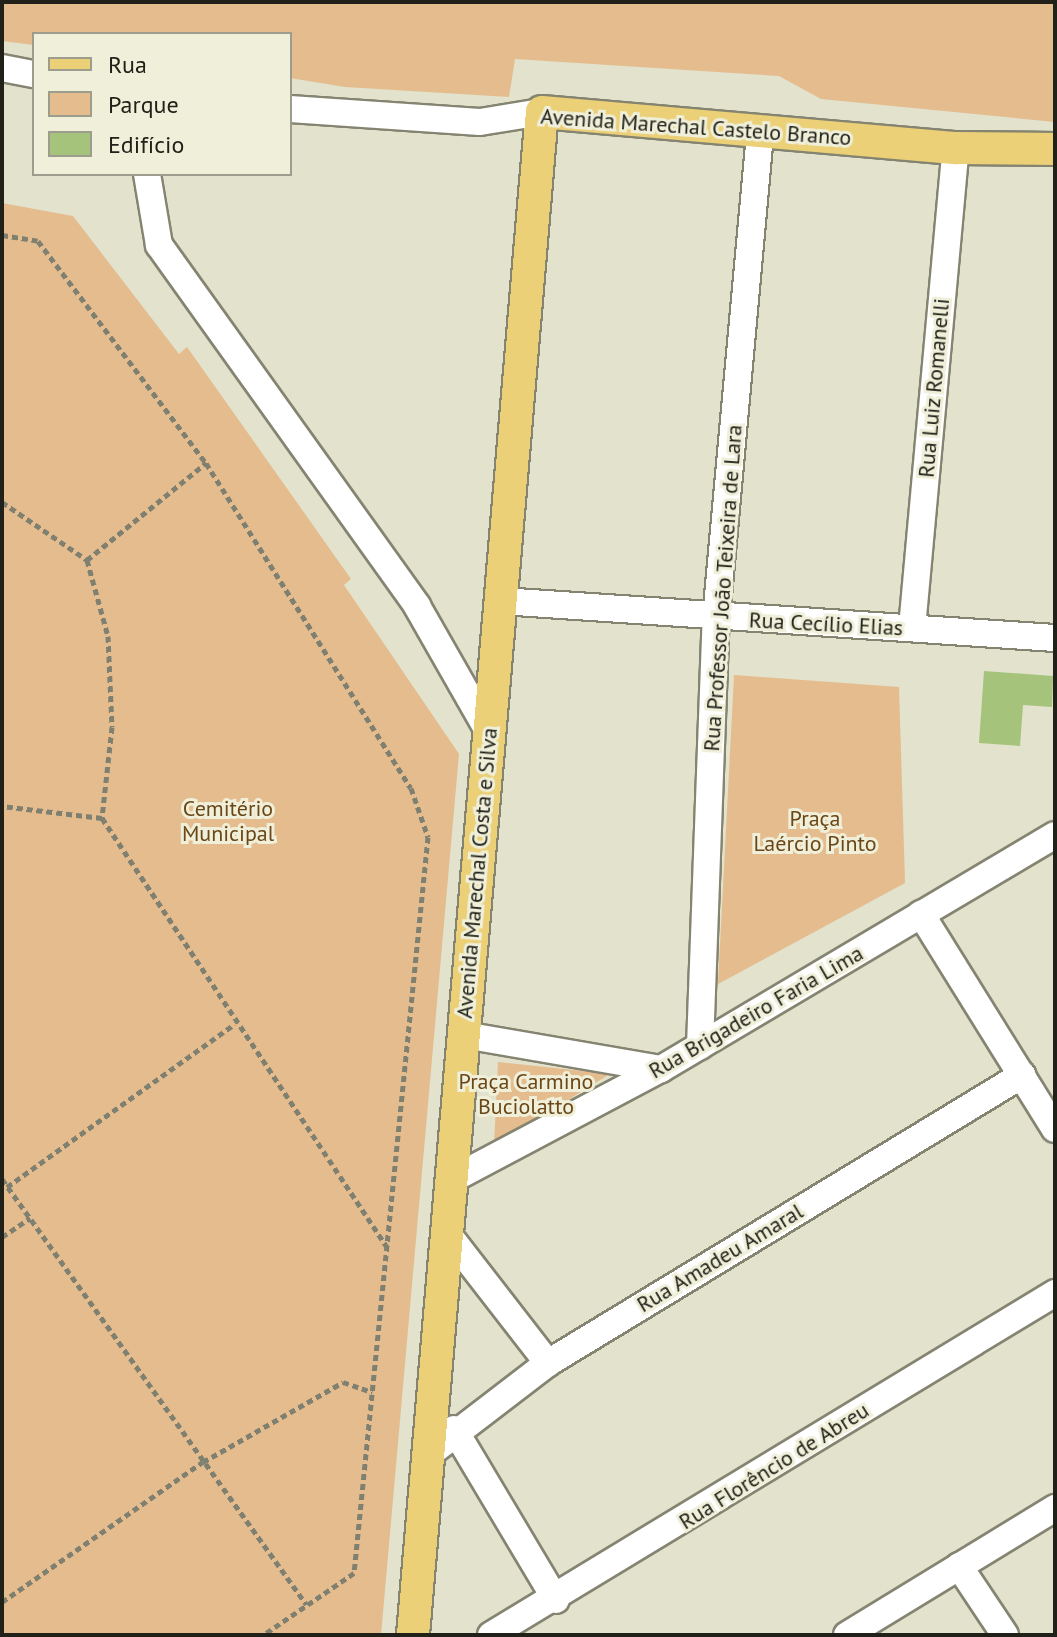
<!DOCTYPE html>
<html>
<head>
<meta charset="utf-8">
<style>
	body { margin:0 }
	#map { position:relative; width:1057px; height:1637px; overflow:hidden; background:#e2e2cd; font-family:"PT Sans",sans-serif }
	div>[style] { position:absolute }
	.green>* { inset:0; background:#e4bc8e }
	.building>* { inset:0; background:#a5c37a }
	.path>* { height:5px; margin-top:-2.5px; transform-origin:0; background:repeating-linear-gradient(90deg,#808071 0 6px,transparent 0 10px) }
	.roads { filter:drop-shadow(2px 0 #848471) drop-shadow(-2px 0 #848471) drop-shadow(0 2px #848471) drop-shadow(0 -2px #848471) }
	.minor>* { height:26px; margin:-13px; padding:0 13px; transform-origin:13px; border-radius:13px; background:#fff }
	.major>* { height:32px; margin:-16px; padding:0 16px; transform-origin:16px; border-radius:16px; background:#ebd077 }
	span { translate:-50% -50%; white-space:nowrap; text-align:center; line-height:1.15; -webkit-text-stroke:6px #efefda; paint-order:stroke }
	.street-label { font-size:22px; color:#212119 }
	.park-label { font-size:22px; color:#6b4717 }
	.frame { position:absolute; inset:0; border:4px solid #212119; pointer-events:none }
	.legend { position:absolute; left:32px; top:32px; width:260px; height:144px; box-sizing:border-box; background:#efefda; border:2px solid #9d9d8d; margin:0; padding:10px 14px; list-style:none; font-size:24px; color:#212119 }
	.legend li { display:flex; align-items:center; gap:16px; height:40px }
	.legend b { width:40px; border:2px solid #9d9d8d }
</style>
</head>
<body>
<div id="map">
	<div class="green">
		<i style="clip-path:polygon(2px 2px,1055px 2px,1055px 122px,821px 99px,779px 76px,515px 59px,509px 97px,345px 87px,290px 78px,290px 34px,34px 34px,34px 45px,2px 41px)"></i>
		<i style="clip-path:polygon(2px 203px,73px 216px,179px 354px,187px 347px,351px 579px,344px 585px,459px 754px,381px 1635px,2px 1635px)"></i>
		<i style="clip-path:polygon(734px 675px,899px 687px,905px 883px,718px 984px)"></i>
		<i style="clip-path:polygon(498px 1062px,610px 1074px,494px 1145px)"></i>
	</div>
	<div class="building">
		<i style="clip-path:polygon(984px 671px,1053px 676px,1052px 707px,1023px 705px,1020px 746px,979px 743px)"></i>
	</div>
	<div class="path">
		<i style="left:2px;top:235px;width:36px;rotate:9deg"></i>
		<i style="left:38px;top:241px;width:278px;rotate:52.9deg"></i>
		<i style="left:206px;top:463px;width:384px;rotate:57.8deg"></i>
		<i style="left:411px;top:788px;width:52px;rotate:70.9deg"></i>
		<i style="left:428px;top:837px;width:740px;rotate:95.74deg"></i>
		<i style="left:354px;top:1573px;width:110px;rotate:145.7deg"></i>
		<i style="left:2px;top:502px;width:103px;rotate:34.3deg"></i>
		<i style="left:87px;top:560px;width:79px;rotate:74.6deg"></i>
		<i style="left:108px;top:636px;width:91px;rotate:87.5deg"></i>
		<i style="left:112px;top:727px;width:92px;rotate:96.3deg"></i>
		<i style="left:102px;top:818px;width:101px;rotate:-173.2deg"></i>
		<i style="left:87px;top:560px;width:154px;rotate:-39.2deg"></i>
		<i style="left:102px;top:818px;width:519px;rotate:56.4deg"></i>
		<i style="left:2px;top:1179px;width:523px;rotate:54.42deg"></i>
		<i style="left:7px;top:1187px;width:280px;rotate:-35.6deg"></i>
		<i style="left:2px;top:1237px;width:34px;rotate:-34deg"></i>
		<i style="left:2px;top:1602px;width:245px;rotate:-34.9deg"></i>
		<i style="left:203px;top:1462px;width:161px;rotate:-29.7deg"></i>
		<i style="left:343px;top:1382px;width:31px;rotate:19deg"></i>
	</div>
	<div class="roads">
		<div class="minor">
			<i style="left:2px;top:68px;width:33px;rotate:11deg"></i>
			<i style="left:290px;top:109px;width:190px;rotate:3.9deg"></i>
			<i style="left:480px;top:122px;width:63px;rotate:-9.2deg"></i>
			<i style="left:147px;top:174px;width:72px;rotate:80.4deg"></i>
			<i style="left:159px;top:245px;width:444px;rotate:54.4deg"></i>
			<i style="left:417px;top:606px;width:145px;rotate:60.3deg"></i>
			<i style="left:501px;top:601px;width:555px;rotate:3.82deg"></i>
			<i style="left:912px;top:628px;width:482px;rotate:-84.8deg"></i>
			<i style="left:921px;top:914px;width:253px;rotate:58.1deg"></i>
			<i style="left:464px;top:1035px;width:200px;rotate:9.8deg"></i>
			<i style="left:700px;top:1046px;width:428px;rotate:-87.9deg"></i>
			<i style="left:716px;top:618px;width:489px;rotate:-84.8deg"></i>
			<i style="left:451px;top:1180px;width:238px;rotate:-27.9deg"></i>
			<i style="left:661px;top:1069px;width:458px;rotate:-30.7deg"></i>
			<i style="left:447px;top:1233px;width:165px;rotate:52.2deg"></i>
			<i style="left:454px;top:1429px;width:199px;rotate:59.2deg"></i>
			<i style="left:428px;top:1455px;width:151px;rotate:-37.5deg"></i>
			<i style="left:548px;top:1363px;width:555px;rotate:-31.28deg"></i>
			<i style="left:959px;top:1566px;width:83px;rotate:56.3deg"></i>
			<i style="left:491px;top:1635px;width:660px;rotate:-31.23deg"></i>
			<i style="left:847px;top:1635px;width:244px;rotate:-31.4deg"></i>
		</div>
		<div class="major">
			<i style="left:413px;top:1635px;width:1528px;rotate:-85.16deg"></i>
			<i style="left:542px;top:112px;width:416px;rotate:5deg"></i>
			<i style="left:956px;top:148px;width:99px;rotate:0.6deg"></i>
		</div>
	</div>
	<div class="street-label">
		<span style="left:696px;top:127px;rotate:4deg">Avenida Marechal Castelo Branco</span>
		<span style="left:934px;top:388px;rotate:-85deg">Rua Luiz Romanelli</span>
		<span style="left:723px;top:588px;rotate:-86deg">Rua Professor João Teixeira de Lara</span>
		<span style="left:826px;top:624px;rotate:3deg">Rua Cecílio Elias</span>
		<span style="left:477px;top:873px;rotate:-85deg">Avenida Marechal Costa e Silva</span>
		<span style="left:756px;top:1012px;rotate:-30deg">Rua Brigadeiro Faria Lima</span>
		<span style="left:720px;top:1258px;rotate:-31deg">Rua Amadeu Amaral</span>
		<span style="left:774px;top:1466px;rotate:-32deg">Rua Florêncio de Abreu</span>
	</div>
	<div class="park-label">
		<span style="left:228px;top:821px">Cemitério<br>Municipal</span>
		<span style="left:815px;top:831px">Praça<br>Laércio Pinto</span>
		<span style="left:526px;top:1094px">Praça Carmino<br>Buciolatto</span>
	</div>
	<div class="frame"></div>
	<ul class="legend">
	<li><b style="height:10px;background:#ebd077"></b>Rua</li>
	<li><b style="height:22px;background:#e4bc8e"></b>Parque</li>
	<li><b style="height:22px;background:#a5c37a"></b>Edifício</li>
	</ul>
</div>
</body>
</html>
